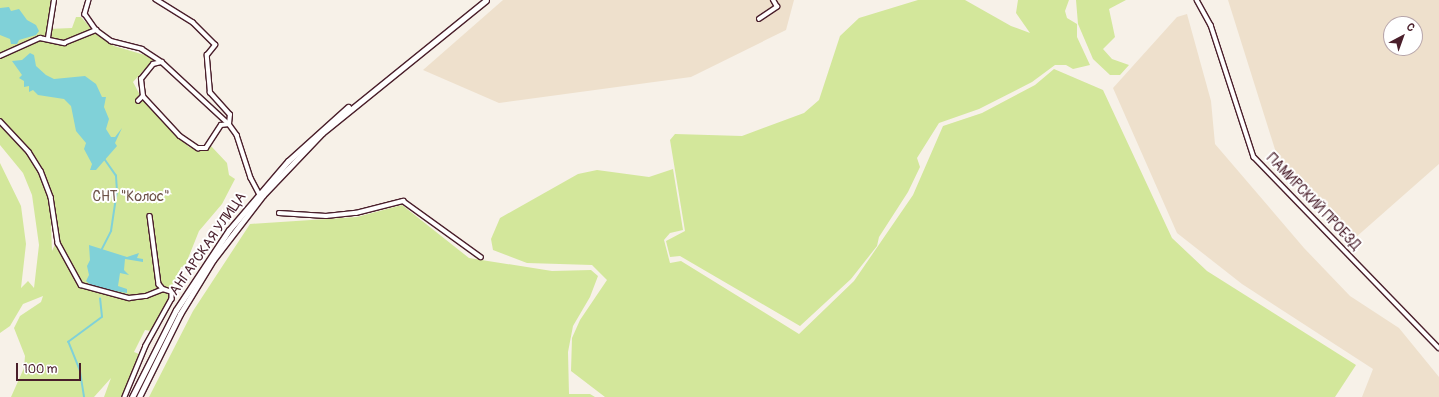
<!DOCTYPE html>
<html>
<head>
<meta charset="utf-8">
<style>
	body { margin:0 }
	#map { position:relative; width:1439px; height:397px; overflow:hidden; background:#f7f1e8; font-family:Pangolin,sans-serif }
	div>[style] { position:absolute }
	.built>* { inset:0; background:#eee0cc }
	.green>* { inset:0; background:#d3e79b }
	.water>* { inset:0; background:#80d1d8 }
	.stream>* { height:1.5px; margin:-0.75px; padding:0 0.75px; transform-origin:0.75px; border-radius:0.75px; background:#80d1d8 }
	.roads { filter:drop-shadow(1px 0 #4a1f2b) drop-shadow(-1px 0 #4a1f2b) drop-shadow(0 1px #4a1f2b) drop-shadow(0 -1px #4a1f2b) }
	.street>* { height:3.5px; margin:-1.75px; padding:0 1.75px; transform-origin:1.75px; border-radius:1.75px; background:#fff }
	.secondary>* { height:5px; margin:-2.5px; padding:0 2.5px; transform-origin:2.5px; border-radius:2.5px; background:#fff }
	span { translate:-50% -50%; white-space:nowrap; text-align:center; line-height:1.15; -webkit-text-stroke:4px #fff; paint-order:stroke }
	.park-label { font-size:14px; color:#6c5147 }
	.street-label { font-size:14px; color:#4a1f2b }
	.north { position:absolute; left:1383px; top:16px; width:40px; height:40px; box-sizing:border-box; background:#fff; border:1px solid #b7a5aa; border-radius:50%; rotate:41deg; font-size:11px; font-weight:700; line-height:16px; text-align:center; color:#4a1f2b }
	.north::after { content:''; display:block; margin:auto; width:14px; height:18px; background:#4a1f2b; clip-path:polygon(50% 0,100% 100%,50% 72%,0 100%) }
	.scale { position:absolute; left:16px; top:363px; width:65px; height:18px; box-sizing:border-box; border:2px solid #4a1f2b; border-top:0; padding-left:5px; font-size:12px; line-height:14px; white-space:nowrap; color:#4a1f2b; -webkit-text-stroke:3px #fff; paint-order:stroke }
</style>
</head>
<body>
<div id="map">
	<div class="built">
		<i style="clip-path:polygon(503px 0,794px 0,786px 30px,691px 77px,499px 103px,423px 70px)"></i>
		<i style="clip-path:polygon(evenodd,1228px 0,1439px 0,1439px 164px,1355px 238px,1278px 159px,1228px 0,1391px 24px,1415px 24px,1415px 48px,1391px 48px,1391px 24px)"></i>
		<i style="clip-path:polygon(1187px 14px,1211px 101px,1215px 144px,1304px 248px,1350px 296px,1399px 328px,1439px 377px,1439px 397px,1362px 397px,1373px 369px,1242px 284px,1177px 233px,1113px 88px,1177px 17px)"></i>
	</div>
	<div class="green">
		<i style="clip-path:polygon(evenodd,0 0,53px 0,48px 29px,72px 28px,76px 17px,81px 17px,96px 34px,114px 46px,155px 58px,133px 82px,142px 99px,189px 147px,202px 151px,211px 146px,227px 163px,229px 175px,235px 179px,222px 204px,199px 231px,185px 266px,181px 267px,169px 299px,151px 331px,145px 330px,134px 352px,139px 354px,122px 397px,104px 397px,111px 378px,94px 397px,11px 397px,24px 368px,25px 356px,14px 328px,20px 316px,41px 302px,43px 296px,23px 304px,10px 326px,0 333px,0 163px,21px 206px,26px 244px,21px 288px,28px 281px,34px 288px,39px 245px,32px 195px,23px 173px,0 145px,0 126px,19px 138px,0 120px,0 0,29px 149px,35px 157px,54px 201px,58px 238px,52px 251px,50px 198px,29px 149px)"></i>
		<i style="clip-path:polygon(918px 0,965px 0,1011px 26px,1030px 33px,1016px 13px,1018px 0,1069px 0,1065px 11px,1067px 18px,1077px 24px,1077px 37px,1090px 65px,1073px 69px,1066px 65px,1055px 65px,1032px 82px,979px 109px,939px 123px,917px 158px,920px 167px,908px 192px,879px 237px,877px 246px,851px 279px,800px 326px,680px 256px,670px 257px,666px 241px,685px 231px,670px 140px,675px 134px,742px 136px,804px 113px,819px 100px,840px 36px,859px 18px)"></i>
		<i style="clip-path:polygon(1076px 0,1126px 0,1109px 9px,1115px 37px,1103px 49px,1112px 59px,1129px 65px,1120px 75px,1110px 75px,1093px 59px,1078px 24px)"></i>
		<i style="clip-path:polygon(1054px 69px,1103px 90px,1172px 238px,1207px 271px,1356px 365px,1335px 397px,605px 397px,571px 371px,572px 338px,580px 320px,607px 280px,592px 265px,527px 263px,493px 250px,491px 239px,500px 218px,578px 174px,597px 170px,649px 177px,673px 169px,683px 230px,670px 233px,664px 240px,670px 263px,681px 261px,799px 334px,854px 281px,913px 195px,943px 126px,982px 113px,1035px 85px)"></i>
		<i style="clip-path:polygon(402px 205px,469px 258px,552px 271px,591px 270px,598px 276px,590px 297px,573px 326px,568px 352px,569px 394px,590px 394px,595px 397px,149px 397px,193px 311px,250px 224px,357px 217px)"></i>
	</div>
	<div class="water">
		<i style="clip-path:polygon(9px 7px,11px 11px,19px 9px,27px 20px,36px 25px,39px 31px,36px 35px,19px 40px,17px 44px,11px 44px,10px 39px,0 35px,0 8px)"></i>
		<i style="clip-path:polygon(30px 53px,34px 55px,36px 66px,46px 75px,54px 79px,85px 76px,96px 84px,102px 97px,106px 97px,104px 107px,109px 119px,106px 129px,111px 137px,115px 137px,122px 128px,115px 143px,117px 146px,96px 170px,90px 170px,92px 164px,84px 149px,86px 143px,76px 131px,71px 106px,64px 99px,38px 95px,33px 90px,29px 92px,29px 86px,24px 87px,24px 81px,19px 78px,22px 75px,12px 61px,22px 60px)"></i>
		<i style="clip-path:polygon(89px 245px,127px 257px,139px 253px,137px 258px,143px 259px,143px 262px,125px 259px,124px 270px,129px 275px,120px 273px,118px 286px,127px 289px,127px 293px,93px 287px,86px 281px,89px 275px,87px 266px,90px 260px)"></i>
	</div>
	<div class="stream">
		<i style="left:102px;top:249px;width:20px;rotate:-63deg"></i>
		<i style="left:111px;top:231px;width:40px;rotate:-81.5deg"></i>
		<i style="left:117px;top:191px;width:15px;rotate:-94deg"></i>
		<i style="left:116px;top:176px;width:21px;rotate:-125deg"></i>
		<i style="left:84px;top:397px;width:26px;rotate:-99deg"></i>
		<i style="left:80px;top:371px;width:31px;rotate:-112deg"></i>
		<i style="left:68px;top:342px;width:42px;rotate:-36.3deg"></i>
		<i style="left:102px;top:317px;width:18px;rotate:-96deg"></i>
	</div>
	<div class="roads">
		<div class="street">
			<i style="left:89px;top:0;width:15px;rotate:106deg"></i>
			<i style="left:85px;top:14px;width:19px;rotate:55deg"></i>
			<i style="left:96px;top:30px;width:19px;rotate:36deg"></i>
			<i style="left:111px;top:41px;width:32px;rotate:14deg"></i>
			<i style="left:142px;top:49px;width:24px;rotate:33deg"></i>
			<i style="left:162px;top:62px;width:91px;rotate:42.8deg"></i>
			<i style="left:229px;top:124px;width:14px;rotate:54deg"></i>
			<i style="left:237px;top:135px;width:45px;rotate:72deg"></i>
			<i style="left:251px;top:178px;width:17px;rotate:62deg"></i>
			<i style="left:1197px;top:0;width:29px;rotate:61deg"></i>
			<i style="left:1211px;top:25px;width:139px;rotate:72deg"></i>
			<i style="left:1254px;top:157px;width:266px;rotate:45.9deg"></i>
			<i style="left:759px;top:19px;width:22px;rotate:-34deg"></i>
			<i style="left:777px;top:7px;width:8px;rotate:-120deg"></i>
			<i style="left:48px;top:38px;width:38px;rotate:-81deg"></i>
			<i style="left:0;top:56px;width:44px;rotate:-24.2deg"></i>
			<i style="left:40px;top:38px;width:25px;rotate:12deg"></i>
			<i style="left:64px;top:43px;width:35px;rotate:-22deg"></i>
			<i style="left:143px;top:96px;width:17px;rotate:-97deg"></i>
			<i style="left:141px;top:79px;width:19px;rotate:-51deg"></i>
			<i style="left:153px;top:64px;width:9px;rotate:-13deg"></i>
			<i style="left:138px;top:101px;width:7px;rotate:-45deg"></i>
			<i style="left:143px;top:96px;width:54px;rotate:47.2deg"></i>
			<i style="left:180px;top:136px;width:22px;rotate:34deg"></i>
			<i style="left:198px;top:148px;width:8px"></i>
			<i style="left:206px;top:148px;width:27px;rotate:-57deg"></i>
			<i style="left:221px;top:125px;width:8px;rotate:-7deg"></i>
			<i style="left:229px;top:124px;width:9px;rotate:-84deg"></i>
			<i style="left:230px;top:115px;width:30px;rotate:-132deg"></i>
			<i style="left:210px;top:93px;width:38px;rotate:-95deg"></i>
			<i style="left:207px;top:55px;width:13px;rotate:-51deg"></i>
			<i style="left:215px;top:45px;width:31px;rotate:-135deg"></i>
			<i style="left:193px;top:23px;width:44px;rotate:-148.1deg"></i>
			<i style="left:0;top:121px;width:42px;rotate:46.9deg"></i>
			<i style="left:29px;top:152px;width:22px;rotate:58deg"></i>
			<i style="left:41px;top:171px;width:28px;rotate:69deg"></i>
			<i style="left:51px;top:197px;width:47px;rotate:81.3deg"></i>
			<i style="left:58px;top:243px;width:48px;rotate:61.3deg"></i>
			<i style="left:81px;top:285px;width:50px;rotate:15.2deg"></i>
			<i style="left:129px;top:298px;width:17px;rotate:-7deg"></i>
			<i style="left:146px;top:296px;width:18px;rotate:-22deg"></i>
			<i style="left:163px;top:289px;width:9px;rotate:18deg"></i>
			<i style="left:172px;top:292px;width:7px;rotate:90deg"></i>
			<i style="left:172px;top:299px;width:54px;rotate:119deg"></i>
			<i style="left:146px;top:346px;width:55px;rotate:112.4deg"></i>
			<i style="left:279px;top:213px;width:47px;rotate:3.7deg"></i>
			<i style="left:326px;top:216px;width:30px;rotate:-6deg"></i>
			<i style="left:356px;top:213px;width:49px;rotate:-14.3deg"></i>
			<i style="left:403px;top:201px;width:96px;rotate:35.7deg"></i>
			<i style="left:150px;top:216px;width:69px;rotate:82.5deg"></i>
			<i style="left:159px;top:284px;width:6px;rotate:51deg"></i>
		</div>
		<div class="secondary">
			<i style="left:132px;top:397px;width:97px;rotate:-63.2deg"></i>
			<i style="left:176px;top:310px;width:96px;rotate:-56.5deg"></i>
			<i style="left:229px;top:230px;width:91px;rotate:-49.5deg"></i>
			<i style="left:288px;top:161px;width:81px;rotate:-42deg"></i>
			<i style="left:139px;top:397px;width:93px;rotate:-63.7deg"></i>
			<i style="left:180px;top:314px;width:63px;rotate:-58.6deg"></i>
			<i style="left:213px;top:260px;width:82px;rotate:-52.4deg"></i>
			<i style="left:263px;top:195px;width:86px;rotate:-46.4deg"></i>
			<i style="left:322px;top:133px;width:211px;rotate:-39deg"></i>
		</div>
	</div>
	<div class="park-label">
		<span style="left:131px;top:197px">СНТ "Колос"</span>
	</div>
	<div class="street-label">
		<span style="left:1313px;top:202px;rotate:46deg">ПАМИРСКИЙ ПРОЕЗД</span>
		<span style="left:208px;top:244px;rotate:-55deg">АНГАРСКАЯ УЛИЦА</span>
	</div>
	<div class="north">С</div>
	<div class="scale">100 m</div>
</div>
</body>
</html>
